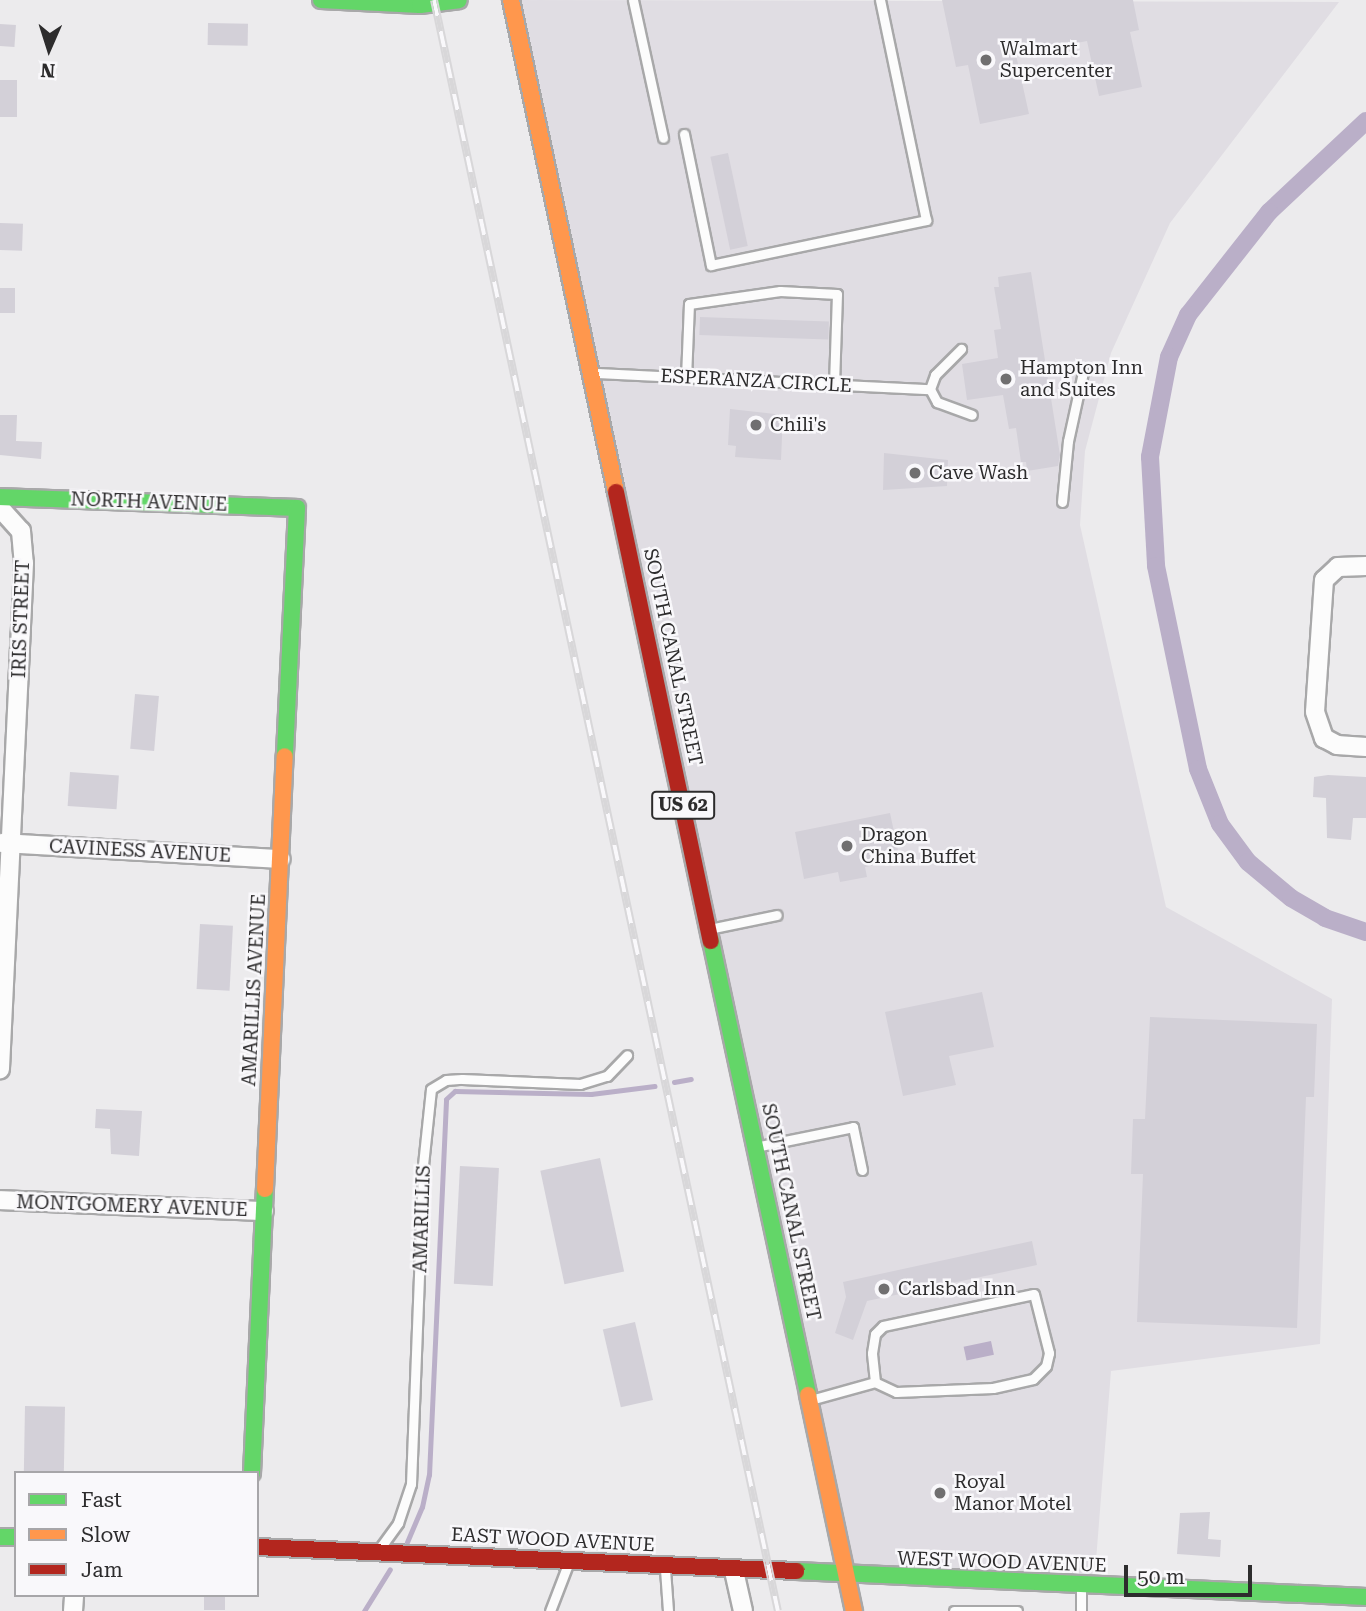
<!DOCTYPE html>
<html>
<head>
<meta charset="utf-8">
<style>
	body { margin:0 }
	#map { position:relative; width:1366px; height:1611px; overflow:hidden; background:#ecebed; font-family:"Roboto Serif",serif }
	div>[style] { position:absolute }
	.built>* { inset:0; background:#e0dde3 }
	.water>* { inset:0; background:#baafc8; transform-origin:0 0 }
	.stream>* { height:5px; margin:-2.5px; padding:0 2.5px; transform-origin:2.5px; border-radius:2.5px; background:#baafc8 }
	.canal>* { height:18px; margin:-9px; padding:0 9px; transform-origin:9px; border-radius:9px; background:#baafc8 }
	.building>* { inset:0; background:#d3d0d8; transform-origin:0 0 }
	.roads { filter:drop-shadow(2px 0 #a8a8a9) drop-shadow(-2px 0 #a8a8a9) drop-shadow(0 2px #a8a8a9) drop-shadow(0 -2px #a8a8a9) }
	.lane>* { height:9px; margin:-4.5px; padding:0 4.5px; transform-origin:4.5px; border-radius:4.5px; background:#fcfcfc }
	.street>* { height:18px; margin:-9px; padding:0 9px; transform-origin:9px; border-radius:9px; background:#fcfcfc }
	.fast>* { height:16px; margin:-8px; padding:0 8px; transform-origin:8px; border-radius:8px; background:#63d668 }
	.slow>* { height:16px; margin:-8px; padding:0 8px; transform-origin:8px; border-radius:8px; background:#ff974d }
	.jam>* { height:16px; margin:-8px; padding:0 8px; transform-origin:8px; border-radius:8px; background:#b3261e }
	.rail>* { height:8px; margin-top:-4px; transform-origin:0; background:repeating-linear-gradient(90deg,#f9f8fb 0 16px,#d8d7d9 0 32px); box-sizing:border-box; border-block:2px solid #d8d7d9 }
	.dots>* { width:19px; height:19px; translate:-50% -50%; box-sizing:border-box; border:4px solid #f9f8fb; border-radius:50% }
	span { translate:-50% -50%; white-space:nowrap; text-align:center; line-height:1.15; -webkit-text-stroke:5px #f9f8fb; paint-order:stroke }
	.shield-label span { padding:2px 5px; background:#f9f8fb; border:2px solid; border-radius:5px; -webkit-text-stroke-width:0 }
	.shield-label { font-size:18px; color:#2d2c2d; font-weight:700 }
	.poi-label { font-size:19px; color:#2d2c2d }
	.left { translate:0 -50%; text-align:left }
	.street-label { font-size:19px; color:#2d2c2d }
	.legend { position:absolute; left:14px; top:1471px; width:245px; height:126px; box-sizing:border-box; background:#f9f8fb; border:2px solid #a7a6a9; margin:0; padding:9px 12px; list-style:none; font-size:21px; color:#2d2c2d }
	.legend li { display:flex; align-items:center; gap:14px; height:35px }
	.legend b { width:35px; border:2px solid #a7a6a9 }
	.north { position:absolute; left:14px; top:14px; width:70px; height:70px; -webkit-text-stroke:5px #f9f8fb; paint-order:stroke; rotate:183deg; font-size:19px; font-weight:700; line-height:28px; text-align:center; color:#2d2c2d }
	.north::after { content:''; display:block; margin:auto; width:24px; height:32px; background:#2d2c2d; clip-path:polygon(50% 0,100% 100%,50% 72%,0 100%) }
	.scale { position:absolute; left:1124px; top:1565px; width:128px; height:32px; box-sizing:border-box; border:4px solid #2d2c2d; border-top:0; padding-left:9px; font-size:21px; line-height:24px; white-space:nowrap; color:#2d2c2d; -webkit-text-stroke:5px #f9f8fb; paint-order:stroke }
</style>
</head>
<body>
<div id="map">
	<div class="built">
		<i style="clip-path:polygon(511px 0,1339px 2px,1170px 223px,1111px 353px,1085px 451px,1080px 525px,1166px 907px,1332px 999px,1320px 1344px,1111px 1371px,1094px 1586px,846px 1576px)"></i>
	</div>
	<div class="water">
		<i style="left:991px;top:1341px;width:14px;height:28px;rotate:78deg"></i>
	</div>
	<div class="stream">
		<i style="left:674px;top:1082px;width:17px;rotate:-10deg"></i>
		<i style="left:407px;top:1542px;width:38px;rotate:-67deg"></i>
		<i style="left:422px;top:1507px;width:33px;rotate:-78deg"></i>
		<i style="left:429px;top:1475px;width:376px;rotate:-87.4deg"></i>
		<i style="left:446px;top:1099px;width:12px;rotate:-42deg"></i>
		<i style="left:455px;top:1091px;width:136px;rotate:1.3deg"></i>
		<i style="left:591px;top:1094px;width:64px;rotate:-7.1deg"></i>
		<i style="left:364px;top:1611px;width:49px;rotate:-58.2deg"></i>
	</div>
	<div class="canal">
		<i style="left:1366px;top:121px;width:133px;rotate:136.8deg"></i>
		<i style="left:1269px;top:212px;width:131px;rotate:128.2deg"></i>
		<i style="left:1188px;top:315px;width:46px;rotate:114.3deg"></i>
		<i style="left:1169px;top:357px;width:102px;rotate:100.8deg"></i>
		<i style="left:1150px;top:457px;width:109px;rotate:86.8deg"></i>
		<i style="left:1156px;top:566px;width:207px;rotate:78.3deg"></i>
		<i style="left:1198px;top:769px;width:59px;rotate:68.2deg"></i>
		<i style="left:1220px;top:824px;width:47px;rotate:53.6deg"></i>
		<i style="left:1248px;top:862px;width:56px;rotate:39.9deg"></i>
		<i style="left:1291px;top:898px;width:39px;rotate:30deg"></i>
		<i style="left:1325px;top:918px;width:43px;rotate:18.9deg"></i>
	</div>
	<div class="building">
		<i style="clip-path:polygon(942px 0,1133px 0,1139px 30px,1130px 32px,1142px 87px,1099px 96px,1087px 41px,1016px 55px,1029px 114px,980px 124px,968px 65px,956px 67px)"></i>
		<i style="left:208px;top:23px;width:40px;height:22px;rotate:1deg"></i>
		<i style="left:0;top:24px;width:16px;height:22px;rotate:4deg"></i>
		<i style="left:0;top:80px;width:17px;height:37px"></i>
		<i style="left:728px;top:153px;width:95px;height:18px;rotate:78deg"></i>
		<i style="left:0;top:223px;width:23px;height:27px;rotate:2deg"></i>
		<i style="clip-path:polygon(1031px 272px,1060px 455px,1058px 466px,1027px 471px,1026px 462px,1021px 462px,1016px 428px,1009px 429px,1003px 395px,967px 400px,962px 364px,998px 358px,994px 330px,1001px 329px,994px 287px,999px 287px,998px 277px)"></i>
		<i style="left:0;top:288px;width:15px;height:25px"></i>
		<i style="left:700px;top:317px;width:129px;height:18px;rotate:2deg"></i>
		<i style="clip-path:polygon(730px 409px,783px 415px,781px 460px,735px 457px,736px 446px,728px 445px)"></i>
		<i style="clip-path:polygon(0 415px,17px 415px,16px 441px,42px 442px,41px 459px,0 455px)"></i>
		<i style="clip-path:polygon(884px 453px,948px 460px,947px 486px,883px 490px)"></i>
		<i style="left:135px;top:694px;width:24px;height:55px;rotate:5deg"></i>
		<i style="left:70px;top:772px;width:49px;height:34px;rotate:4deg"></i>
		<i style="clip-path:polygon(1328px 775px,1366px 777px,1366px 818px,1353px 818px,1351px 840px,1327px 838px,1326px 798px,1313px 797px,1314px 777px)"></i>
		<i style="clip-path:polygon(890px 813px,900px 860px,865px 867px,867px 877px,840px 882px,838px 872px,804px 879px,795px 832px)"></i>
		<i style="left:200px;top:924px;width:33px;height:65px;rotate:3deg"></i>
		<i style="clip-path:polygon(982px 992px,994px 1047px,949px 1056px,956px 1085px,903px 1096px,885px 1012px)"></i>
		<i style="clip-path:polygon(1150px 1017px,1317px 1024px,1314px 1097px,1306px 1097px,1297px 1328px,1137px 1322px,1143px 1174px,1131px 1174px,1133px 1119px,1145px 1119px)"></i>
		<i style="clip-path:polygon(96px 1109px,142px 1111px,139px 1156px,111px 1154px,110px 1129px,95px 1128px)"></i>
		<i style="left:600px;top:1158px;width:116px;height:61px;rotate:78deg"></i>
		<i style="left:460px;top:1166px;width:39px;height:118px;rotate:3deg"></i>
		<i style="clip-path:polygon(1032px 1241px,1037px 1265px,867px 1301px,853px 1340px,835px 1333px,846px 1297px,843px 1282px)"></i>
		<i style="left:635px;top:1322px;width:80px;height:33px;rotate:77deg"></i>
		<i style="left:25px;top:1406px;width:40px;height:67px;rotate:1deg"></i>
		<i style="clip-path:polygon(1210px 1512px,1208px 1539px,1221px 1540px,1220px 1557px,1177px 1554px,1180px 1513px)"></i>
		<i style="left:204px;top:1595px;width:21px;height:15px"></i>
	</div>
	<div class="roads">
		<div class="lane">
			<i style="left:633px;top:0;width:141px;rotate:77.7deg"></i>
			<i style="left:684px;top:134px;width:134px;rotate:78.4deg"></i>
			<i style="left:711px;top:265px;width:220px;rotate:-11.8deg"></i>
			<i style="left:926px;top:220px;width:225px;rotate:-101.8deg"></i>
			<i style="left:597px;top:373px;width:333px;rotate:2.8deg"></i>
			<i style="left:930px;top:389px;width:15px;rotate:62deg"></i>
			<i style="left:937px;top:402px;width:37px;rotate:20deg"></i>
			<i style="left:686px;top:378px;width:74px;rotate:-87.7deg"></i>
			<i style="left:689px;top:304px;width:92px;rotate:-8.1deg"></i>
			<i style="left:780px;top:291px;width:57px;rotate:3deg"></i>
			<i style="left:837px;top:294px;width:91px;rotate:91.9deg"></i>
			<i style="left:930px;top:389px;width:15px;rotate:-70deg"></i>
			<i style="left:935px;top:375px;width:37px;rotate:-45deg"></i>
			<i style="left:1062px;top:502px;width:61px;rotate:-84.4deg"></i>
			<i style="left:1068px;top:441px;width:71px;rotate:-77.7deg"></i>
			<i style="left:714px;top:928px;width:64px;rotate:-11.7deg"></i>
			<i style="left:760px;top:1146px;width:95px;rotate:-11.5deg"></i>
			<i style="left:853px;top:1127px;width:44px;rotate:78.2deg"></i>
			<i style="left:1034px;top:1294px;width:61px;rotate:75.7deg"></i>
			<i style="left:1049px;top:1353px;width:13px;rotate:103deg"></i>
			<i style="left:1046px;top:1366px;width:18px;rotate:135deg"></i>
			<i style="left:1033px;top:1379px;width:41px;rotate:167.3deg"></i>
			<i style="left:993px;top:1388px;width:97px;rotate:177.6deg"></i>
			<i style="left:896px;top:1392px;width:23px;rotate:-155deg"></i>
			<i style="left:875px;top:1382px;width:29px;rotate:-96deg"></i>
			<i style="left:872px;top:1353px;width:19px;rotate:-81deg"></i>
			<i style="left:875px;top:1334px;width:11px;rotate:-45deg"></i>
			<i style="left:883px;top:1326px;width:154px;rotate:-12deg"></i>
			<i style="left:814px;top:1399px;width:63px;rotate:-15.6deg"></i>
			<i style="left:380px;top:1548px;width:31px;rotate:-54deg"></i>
			<i style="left:398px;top:1523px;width:41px;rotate:-71.6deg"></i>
			<i style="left:411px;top:1484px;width:319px;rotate:-87.8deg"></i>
			<i style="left:423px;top:1165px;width:76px;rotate:-84deg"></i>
			<i style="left:431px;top:1089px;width:17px;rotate:-31deg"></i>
			<i style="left:446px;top:1080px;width:16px;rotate:-4deg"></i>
			<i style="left:462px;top:1079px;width:118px;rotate:2.4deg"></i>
			<i style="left:580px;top:1084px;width:28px;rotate:-17deg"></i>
			<i style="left:607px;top:1076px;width:29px;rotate:-46deg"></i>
			<i style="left:665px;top:1569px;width:42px;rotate:85.9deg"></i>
			<i style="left:550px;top:1611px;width:50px;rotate:-69deg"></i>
			<i style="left:954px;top:1611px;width:63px"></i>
			<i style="left:1081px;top:1611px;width:25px;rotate:-90deg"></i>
		</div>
		<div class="street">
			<i style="left:0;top:508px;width:31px;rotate:48deg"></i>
			<i style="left:21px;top:531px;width:32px;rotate:85deg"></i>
			<i style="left:24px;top:563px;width:507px;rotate:92.72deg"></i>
			<i style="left:1366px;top:566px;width:28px;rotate:178deg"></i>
			<i style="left:1338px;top:567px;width:19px;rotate:137deg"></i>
			<i style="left:1324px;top:580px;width:132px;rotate:93.9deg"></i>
			<i style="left:1315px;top:712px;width:28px;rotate:71deg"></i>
			<i style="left:1324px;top:738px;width:15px;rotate:28deg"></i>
			<i style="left:1337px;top:745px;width:29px;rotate:4deg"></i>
			<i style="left:1px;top:843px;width:280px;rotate:3.3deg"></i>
			<i style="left:0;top:1200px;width:264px;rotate:2.4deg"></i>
			<i style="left:734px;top:1571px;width:41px;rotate:77.3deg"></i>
			<i style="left:73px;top:1611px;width:16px;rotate:-86deg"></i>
		</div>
		<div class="fast">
			<i style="left:321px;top:0;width:99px;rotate:2.9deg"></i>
			<i style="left:420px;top:5px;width:39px;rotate:-7deg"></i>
			<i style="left:0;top:497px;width:297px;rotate:2.1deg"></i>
			<i style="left:297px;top:508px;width:248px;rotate:92.8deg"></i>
			<i style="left:711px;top:941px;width:464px;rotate:77.9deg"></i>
			<i style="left:252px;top:1473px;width:284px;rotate:-87.4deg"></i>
			<i style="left:0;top:1537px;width:16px"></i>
			<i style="left:796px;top:1571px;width:571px;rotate:2.61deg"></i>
		</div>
		<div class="slow">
			<i style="left:511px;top:0;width:503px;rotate:77.95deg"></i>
			<i style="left:265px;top:1189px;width:433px;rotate:-87.4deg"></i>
			<i style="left:808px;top:1395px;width:221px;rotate:78deg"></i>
		</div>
		<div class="jam">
			<i style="left:616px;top:492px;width:459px;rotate:78.1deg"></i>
			<i style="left:257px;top:1547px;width:540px;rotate:2.55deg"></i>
		</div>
	</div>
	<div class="rail">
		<i style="left:434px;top:0;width:1647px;rotate:77.95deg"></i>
	</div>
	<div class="dots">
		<i style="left:986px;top:60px;background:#706f70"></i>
		<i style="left:1006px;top:379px;background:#706f70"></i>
		<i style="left:756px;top:425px;background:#706f70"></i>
		<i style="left:915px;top:473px;background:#706f70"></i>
		<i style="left:847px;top:846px;background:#706f70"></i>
		<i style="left:884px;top:1289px;background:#706f70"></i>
		<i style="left:940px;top:1493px;background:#706f70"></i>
	</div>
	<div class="shield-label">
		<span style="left:683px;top:805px">US 62</span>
	</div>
	<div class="poi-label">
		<span class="left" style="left:1000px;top:60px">Walmart<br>Supercenter</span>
		<span class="left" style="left:1020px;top:379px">Hampton Inn<br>and Suites</span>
		<span class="left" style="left:770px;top:425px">Chili's</span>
		<span class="left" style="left:929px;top:473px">Cave Wash</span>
		<span class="left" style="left:861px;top:846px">Dragon<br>China Buffet</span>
		<span class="left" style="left:898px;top:1289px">Carlsbad Inn</span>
		<span class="left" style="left:954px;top:1493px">Royal<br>Manor Motel</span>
	</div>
	<div class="street-label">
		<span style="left:756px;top:381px;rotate:3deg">ESPERANZA CIRCLE</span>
		<span style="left:149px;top:502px;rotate:2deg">NORTH AVENUE</span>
		<span style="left:21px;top:619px;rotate:-88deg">IRIS STREET</span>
		<span style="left:673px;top:657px;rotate:78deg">SOUTH CANAL STREET</span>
		<span style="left:140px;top:851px;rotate:3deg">CAVINESS AVENUE</span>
		<span style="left:254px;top:990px;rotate:-87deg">AMARILLIS AVENUE</span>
		<span style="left:132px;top:1206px;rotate:2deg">MONTGOMERY AVENUE</span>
		<span style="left:791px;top:1212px;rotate:78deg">SOUTH CANAL STREET</span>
		<span style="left:422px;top:1219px;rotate:-88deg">AMARILLIS</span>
		<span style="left:553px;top:1540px;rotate:3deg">EAST WOOD AVENUE</span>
		<span style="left:1002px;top:1562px;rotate:2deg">WEST WOOD AVENUE</span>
	</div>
	<ul class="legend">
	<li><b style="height:9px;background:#63d668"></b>Fast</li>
	<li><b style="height:9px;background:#ff974d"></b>Slow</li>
	<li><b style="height:9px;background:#b3261e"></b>Jam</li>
	</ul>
	<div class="north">N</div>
	<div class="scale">50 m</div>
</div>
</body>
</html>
